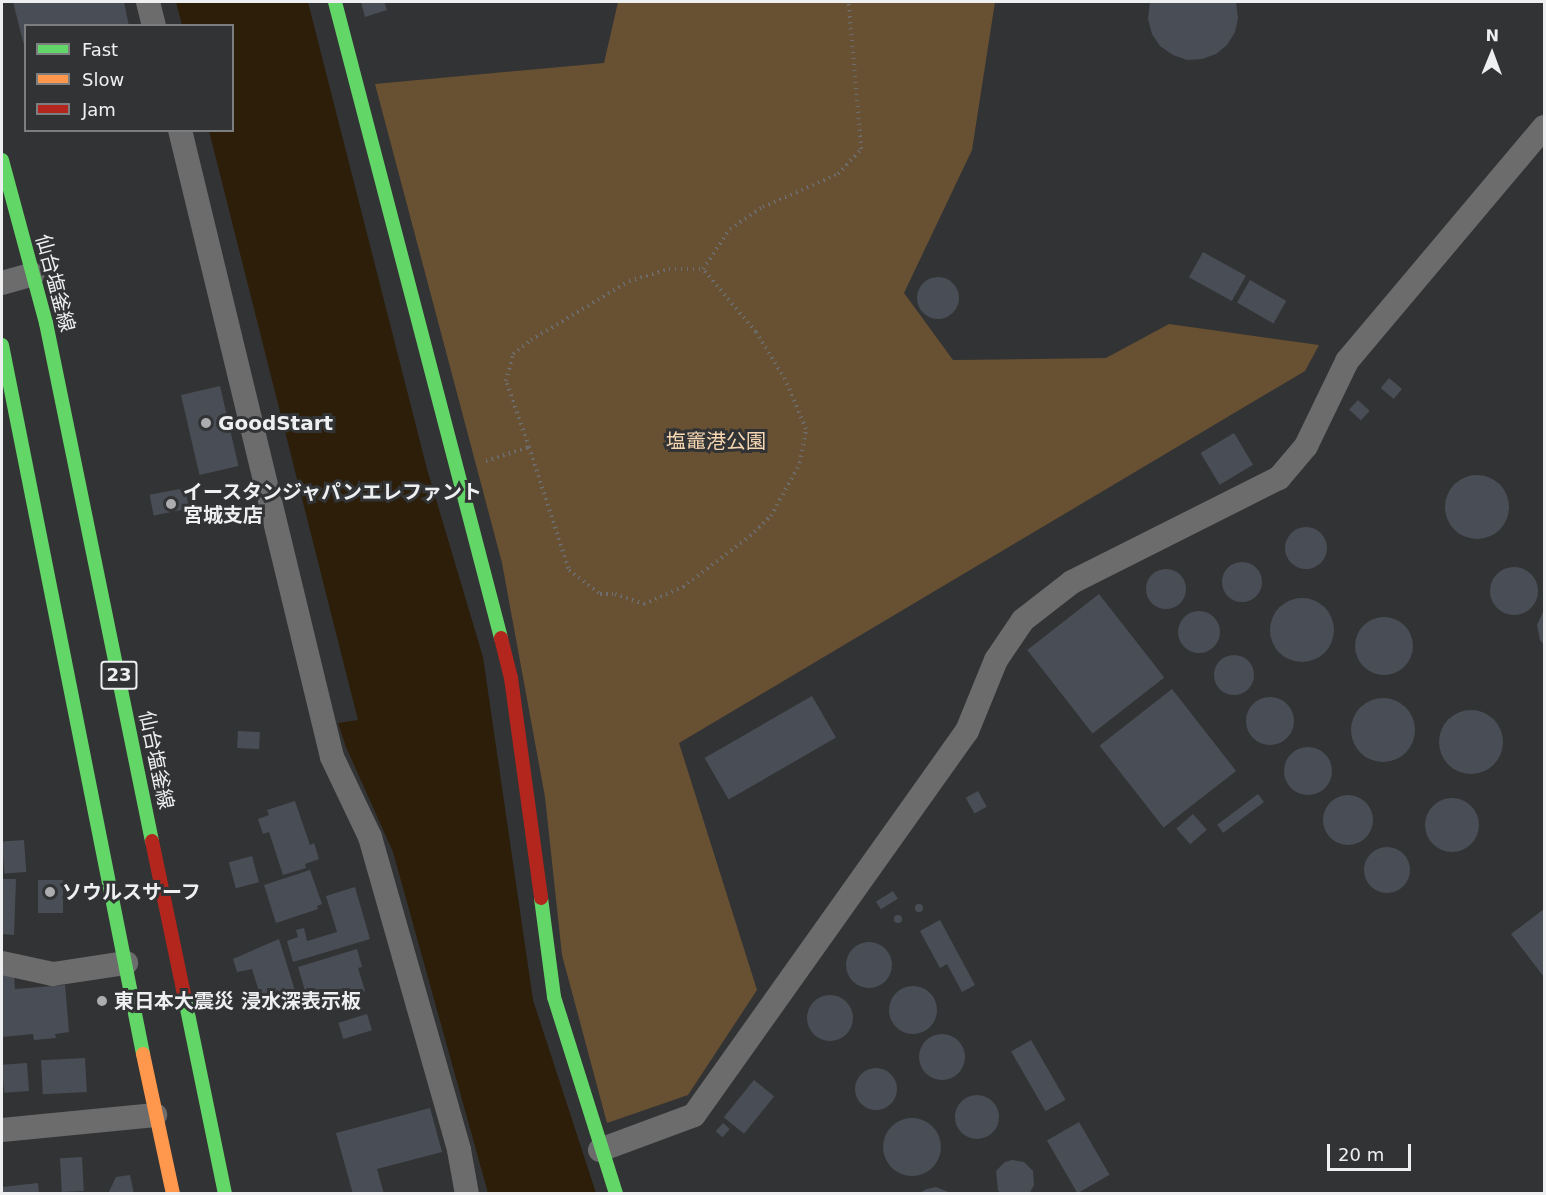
<!DOCTYPE html>
<html>
<head>
<meta charset="utf-8">
<style>
	body { margin:0 }
	#map { position:relative; width:1546px; height:1195px; overflow:hidden; background:#323334; font-family:"DejaVu Sans","Noto Sans JP",sans-serif }
	div>[style] { position:absolute }
	.green>* { inset:0; background:#685033 }
	.water>* { inset:0; background:#2d1e0a }
	.building>* { inset:0; background:#494e56; transform-origin:0 0 }
	.round { border-radius:50% }
	.path>* { height:4px; margin-top:-2px; transform-origin:0; background:repeating-linear-gradient(90deg,#6d6d6d 0 1.5px,transparent 0 6px) }
	.street>* { height:24px; margin:-12px; padding:0 12px; transform-origin:12px; border-radius:12px; background:#6c6c6d }
	.fast>* { height:14px; margin:-7px; padding:0 7px; transform-origin:7px; border-radius:7px; background:#63d668 }
	.slow>* { height:14px; margin:-7px; padding:0 7px; transform-origin:7px; border-radius:7px; background:#ff974d }
	.jam>* { height:14px; margin:-7px; padding:0 7px; transform-origin:7px; border-radius:7px; background:#b3261e }
	.dots>* { width:16px; height:16px; translate:-50% -50%; box-sizing:border-box; border:3px solid #313335; border-radius:50% }
	span { translate:-50% -50%; white-space:nowrap; text-align:center; line-height:1.15; -webkit-text-stroke:6px #313335; paint-order:stroke }
	.shield-label span { padding:2px 4px; background:#313335; border:2px solid; border-radius:4px; -webkit-text-stroke-width:0 }
	.shield-label { font-size:18px; color:#eeeff0; font-weight:700 }
	.street-label { font-size:20px; color:#eeeff0 }
	.poi-label { font-size:20px; color:#eeeff0; font-weight:700 }
	.left { translate:0 -50%; text-align:left }
	.park-label { font-size:20px; color:#f7d7b1 }
	.frame { position:absolute; inset:0; border:3px solid #eeeff0; pointer-events:none }
	.legend { position:absolute; left:24px; top:24px; width:210px; height:108px; box-sizing:border-box; background:#313335; border:2px solid #7d7e80; margin:0; padding:8px 10px; list-style:none; font-size:18px; color:#eeeff0 }
	.legend li { display:flex; align-items:center; gap:12px; height:30px }
	.legend b { width:30px; border:2px solid #7d7e80 }
	.north { position:absolute; left:1462px; top:24px; width:60px; height:60px; -webkit-text-stroke:4px #313335; paint-order:stroke; rotate:1deg; font-size:16px; font-weight:700; line-height:24px; text-align:center; color:#eeeff0 }
	.north::after { content:''; display:block; margin:auto; width:21px; height:27px; background:#eeeff0; clip-path:polygon(50% 0,100% 100%,50% 72%,0 100%) }
	.scale { position:absolute; left:1327px; top:1144px; width:84px; height:27px; box-sizing:border-box; border:3px solid #eeeff0; border-top:0; padding-left:8px; font-size:18px; line-height:21px; white-space:nowrap; color:#eeeff0; -webkit-text-stroke:4px #313335; paint-order:stroke }
</style>
</head>
<body>
<div id="map">
	<div class="green">
		<i style="clip-path:polygon(618px 2px,995px 2px,972px 150px,904px 293px,953px 360px,1106px 358px,1169px 324px,1319px 345px,1305px 371px,679px 743px,757px 990px,688px 1095px,607px 1123px,562px 955px,545px 797px,502px 563px,375px 84px,604px 63px)"></i>
	</div>
	<div class="water">
		<i style="clip-path:polygon(176px 2px,308px 2px,427px 469px,483px 657px,533px 1000px,596px 1193px,488px 1193px,393px 852px,346px 747px,338px 723px,358px 720px,209px 131px,232px 130px,232px 26px,182px 25px)"></i>
	</div>
	<div class="building">
		<i style="clip-path:polygon(13px 2px,124px 2px,129px 26px,26px 26px,25px 49px)"></i>
		<i style="clip-path:polygon(361px 2px,384px 2px,387px 10px,365px 17px)"></i>
		<i style="clip-path:polygon(1150px 2px,1236px 2px,1238px 18px,1235px 32px,1227px 45px,1216px 54px,1202px 59px,1187px 60px,1173px 55px,1160px 46px,1152px 34px,1148px 19px)"></i>
		<i style="left:1203px;top:252px;width:49px;height:29px;rotate:29deg"></i>
		<i class="round" style="left:917px;top:277px;width:42px;height:42px"></i>
		<i style="left:1250px;top:280px;width:42px;height:26px;rotate:30deg"></i>
		<i style="left:1389px;top:378px;width:17px;height:13px;rotate:40deg"></i>
		<i style="left:220px;top:386px;width:82px;height:40px;rotate:77deg"></i>
		<i style="left:1358px;top:400px;width:16px;height:13px;rotate:43deg"></i>
		<i style="left:1234px;top:433px;width:37px;height:39px;rotate:59deg"></i>
		<i class="round" style="left:1445px;top:475px;width:64px;height:64px"></i>
		<i style="left:185px;top:488px;width:21px;height:36px;rotate:79deg"></i>
		<i class="round" style="left:1285px;top:527px;width:42px;height:42px"></i>
		<i class="round" style="left:1222px;top:562px;width:40px;height:40px"></i>
		<i class="round" style="left:1490px;top:567px;width:48px;height:48px"></i>
		<i class="round" style="left:1146px;top:569px;width:40px;height:40px"></i>
		<i style="left:1099px;top:594px;width:106px;height:91px;rotate:52deg"></i>
		<i class="round" style="left:1270px;top:598px;width:64px;height:64px"></i>
		<i style="clip-path:polygon(1544px 610px,1544px 645px,1540px 640px,1537px 625px)"></i>
		<i class="round" style="left:1178px;top:611px;width:42px;height:42px"></i>
		<i class="round" style="left:1355px;top:617px;width:58px;height:58px"></i>
		<i class="round" style="left:1214px;top:655px;width:40px;height:40px"></i>
		<i style="left:1172px;top:689px;width:104px;height:92px;rotate:52deg"></i>
		<i style="left:812px;top:696px;width:48px;height:124px;rotate:60deg"></i>
		<i class="round" style="left:1246px;top:697px;width:48px;height:48px"></i>
		<i class="round" style="left:1351px;top:698px;width:64px;height:64px"></i>
		<i class="round" style="left:1439px;top:710px;width:64px;height:64px"></i>
		<i style="left:238px;top:731px;width:22px;height:17px;rotate:3deg"></i>
		<i class="round" style="left:1284px;top:747px;width:48px;height:48px"></i>
		<i style="left:978px;top:791px;width:18px;height:14px;rotate:61deg"></i>
		<i style="left:1258px;top:794px;width:10px;height:51px;rotate:53deg"></i>
		<i class="round" style="left:1323px;top:795px;width:50px;height:50px"></i>
		<i class="round" style="left:1425px;top:798px;width:54px;height:54px"></i>
		<i style="clip-path:polygon(295px 801px,310px 845px,314px 843px,319px 859px,305px 864px,306px 868px,283px 875px,269px 832px,263px 834px,258px 819px,269px 815px,267px 810px)"></i>
		<i style="left:1193px;top:814px;width:21px;height:22px;rotate:49deg"></i>
		<i style="left:24px;top:840px;width:32px;height:22px;rotate:86deg"></i>
		<i class="round" style="left:1364px;top:847px;width:46px;height:46px"></i>
		<i style="left:252px;top:856px;width:27px;height:24px;rotate:75deg"></i>
		<i style="clip-path:polygon(310px 870px,322px 904px,317px 906px,318px 909px,276px 923px,264px 885px)"></i>
		<i style="clip-path:polygon(2px 879px,16px 879px,14px 935px,2px 934px)"></i>
		<i style="left:38px;top:880px;width:25px;height:33px"></i>
		<i style="clip-path:polygon(355px 887px,370px 939px,293px 962px,287px 941px,298px 937px,296px 930px,304px 928px,307px 941px,337px 932px,326px 896px)"></i>
		<i style="left:893px;top:891px;width:9px;height:20px;rotate:58deg"></i>
		<i class="round" style="left:915px;top:904px;width:8px;height:8px"></i>
		<i style="clip-path:polygon(1544px 909px,1544px 977px,1511px 934px)"></i>
		<i class="round" style="left:894px;top:915px;width:8px;height:8px"></i>
		<i style="clip-path:polygon(940px 920px,975px 985px,962px 992px,947px 964px,940px 968px,920px 931px)"></i>
		<i style="clip-path:polygon(279px 939px,296px 994px,262px 1001px,252px 969px,237px 972px,233px 959px)"></i>
		<i class="round" style="left:846px;top:942px;width:46px;height:46px"></i>
		<i style="clip-path:polygon(357px 949px,362px 967px,358px 968px,365px 991px,309px 1004px,298px 967px)"></i>
		<i style="clip-path:polygon(2px 973px,14px 976px,15px 989px,65px 985px,69px 1032px,55px 1034px,56px 1038px,34px 1040px,33px 1034px,2px 1037px)"></i>
		<i class="round" style="left:889px;top:986px;width:48px;height:48px"></i>
		<i class="round" style="left:807px;top:995px;width:46px;height:46px"></i>
		<i style="left:367px;top:1014px;width:17px;height:30px;rotate:73deg"></i>
		<i class="round" style="left:919px;top:1034px;width:46px;height:46px"></i>
		<i style="left:1031px;top:1040px;width:69px;height:23px;rotate:60deg"></i>
		<i style="left:85px;top:1058px;width:34px;height:44px;rotate:87deg"></i>
		<i style="left:27px;top:1063px;width:28px;height:25px;rotate:86deg"></i>
		<i class="round" style="left:855px;top:1068px;width:42px;height:42px"></i>
		<i style="left:754px;top:1080px;width:26px;height:48px;rotate:39deg"></i>
		<i class="round" style="left:955px;top:1095px;width:44px;height:44px"></i>
		<i style="clip-path:polygon(430px 1108px,442px 1152px,377px 1169px,384px 1194px,353px 1194px,336px 1133px)"></i>
		<i class="round" style="left:883px;top:1118px;width:58px;height:58px"></i>
		<i style="left:1079px;top:1122px;width:61px;height:37px;rotate:60deg"></i>
		<i style="left:723px;top:1123px;width:9px;height:11px;rotate:41deg"></i>
		<i style="left:82px;top:1157px;width:34px;height:22px;rotate:87deg"></i>
		<i style="clip-path:polygon(1012px 1160px,1024px 1162px,1033px 1171px,1034px 1185px,1029px 1194px,1001px 1194px,998px 1190px,996px 1171px,1005px 1162px)"></i>
		<i style="clip-path:polygon(130px 1175px,134px 1194px,108px 1194px,116px 1177px)"></i>
		<i style="clip-path:polygon(38px 1183px,39px 1194px,2px 1194px,2px 1187px)"></i>
		<i style="clip-path:polygon(936px 1187px,953px 1194px,917px 1194px,927px 1189px)"></i>
	</div>
	<div class="path">
		<i style="left:529px;top:447px;width:70px;rotate:-109.2deg"></i>
		<i style="left:506px;top:381px;width:28px;rotate:-75deg"></i>
		<i style="left:513px;top:354px;width:23px;rotate:-38deg"></i>
		<i style="left:531px;top:340px;width:114px;rotate:-31deg"></i>
		<i style="left:629px;top:281px;width:42px;rotate:-16.7deg"></i>
		<i style="left:669px;top:269px;width:34px"></i>
		<i style="left:703px;top:269px;width:48px;rotate:-56deg"></i>
		<i style="left:730px;top:229px;width:40px;rotate:-34deg"></i>
		<i style="left:763px;top:207px;width:82px;rotate:-23.7deg"></i>
		<i style="left:838px;top:174px;width:34px;rotate:-47deg"></i>
		<i style="left:861px;top:149px;width:147px;rotate:-94.7deg"></i>
		<i style="left:486px;top:461px;width:45px;rotate:-18deg"></i>
		<i style="left:529px;top:447px;width:129px;rotate:72deg"></i>
		<i style="left:569px;top:570px;width:39px;rotate:38deg"></i>
		<i style="left:600px;top:594px;width:15px"></i>
		<i style="left:615px;top:594px;width:31px;rotate:19deg"></i>
		<i style="left:644px;top:604px;width:43px;rotate:-23.6deg"></i>
		<i style="left:683px;top:587px;width:84px;rotate:-37.3deg"></i>
		<i style="left:750px;top:536px;width:29px;rotate:-44deg"></i>
		<i style="left:771px;top:516px;width:60px;rotate:-61.3deg"></i>
		<i style="left:800px;top:463px;width:35px;rotate:-80deg"></i>
		<i style="left:806px;top:429px;width:54px;rotate:-112.8deg"></i>
		<i style="left:785px;top:379px;width:55px;rotate:-121.7deg"></i>
		<i style="left:756px;top:332px;width:82px;rotate:-130.1deg"></i>
	</div>
	<div class="street">
		<i style="left:148px;top:2px;width:25px;rotate:76deg"></i>
		<i style="left:180px;top:130px;width:645px;rotate:76.37deg"></i>
		<i style="left:332px;top:757px;width:89px;rotate:64.6deg"></i>
		<i style="left:370px;top:837px;width:325px;rotate:74.1deg"></i>
		<i style="left:459px;top:1150px;width:45px;rotate:79.7deg"></i>
		<i style="left:2px;top:283px;width:32px;rotate:-16deg"></i>
		<i style="left:2px;top:963px;width:52px;rotate:12.2deg"></i>
		<i style="left:53px;top:974px;width:74px;rotate:-8.6deg"></i>
		<i style="left:2px;top:1130px;width:154px;rotate:-5.6deg"></i>
		<i style="left:600px;top:1150px;width:100px;rotate:-20.4deg"></i>
		<i style="left:694px;top:1115px;width:471px;rotate:-54.6deg"></i>
		<i style="left:967px;top:731px;width:77px;rotate:-67.8deg"></i>
		<i style="left:996px;top:660px;width:48px;rotate:-56deg"></i>
		<i style="left:1023px;top:620px;width:62px;rotate:-37.8deg"></i>
		<i style="left:1072px;top:582px;width:232px;rotate:-26.7deg"></i>
		<i style="left:1279px;top:478px;width:42px;rotate:-49.8deg"></i>
		<i style="left:1306px;top:446px;width:94px;rotate:-64.2deg"></i>
		<i style="left:1347px;top:361px;width:306px;rotate:-49.9deg"></i>
	</div>
	<div class="fast">
		<i style="left:335px;top:2px;width:657px;rotate:75.37deg"></i>
		<i style="left:2px;top:160px;width:169px;rotate:74.9deg"></i>
		<i style="left:46px;top:323px;width:529px;rotate:78.44deg"></i>
		<i style="left:2px;top:345px;width:723px;rotate:78.75deg"></i>
		<i style="left:541px;top:898px;width:100px;rotate:82.5deg"></i>
		<i style="left:554px;top:997px;width:207px;rotate:72.5deg"></i>
		<i style="left:185px;top:999px;width:199px;rotate:78.4deg"></i>
	</div>
	<div class="slow">
		<i style="left:143px;top:1054px;width:143px;rotate:77.9deg"></i>
	</div>
	<div class="jam">
		<i style="left:501px;top:638px;width:41px;rotate:76deg"></i>
		<i style="left:511px;top:678px;width:222px;rotate:82.2deg"></i>
		<i style="left:152px;top:841px;width:161px;rotate:78.2deg"></i>
	</div>
	<div class="dots">
		<i style="left:206px;top:423px;background:#acadae"></i>
		<i style="left:171px;top:504px;background:#acadae"></i>
		<i style="left:50px;top:892px;background:#acadae"></i>
		<i style="left:102px;top:1001px;background:#acadae"></i>
	</div>
	<div class="shield-label">
		<span style="left:119px;top:675px">23</span>
	</div>
	<div class="street-label">
		<span style="left:55px;top:283px;rotate:75deg">仙台塩釜線</span>
		<span style="left:156px;top:760px;rotate:78deg">仙台塩釜線</span>
	</div>
	<div class="poi-label">
		<span class="left" style="left:218px;top:423px">GoodStart</span>
		<span class="left" style="left:183px;top:504px">イースタンジャパンエレファント<br>宮城支店</span>
		<span class="left" style="left:62px;top:892px">ソウルスサーフ</span>
		<span class="left" style="left:114px;top:1001px">東日本大震災 浸水深表示板</span>
	</div>
	<div class="park-label">
		<span style="left:716px;top:441px">塩竈港公園</span>
	</div>
	<div class="frame"></div>
	<ul class="legend">
	<li><b style="height:8px;background:#63d668"></b>Fast</li>
	<li><b style="height:8px;background:#ff974d"></b>Slow</li>
	<li><b style="height:8px;background:#b3261e"></b>Jam</li>
	</ul>
	<div class="north">N</div>
	<div class="scale">20 m</div>
</div>
</body>
</html>
